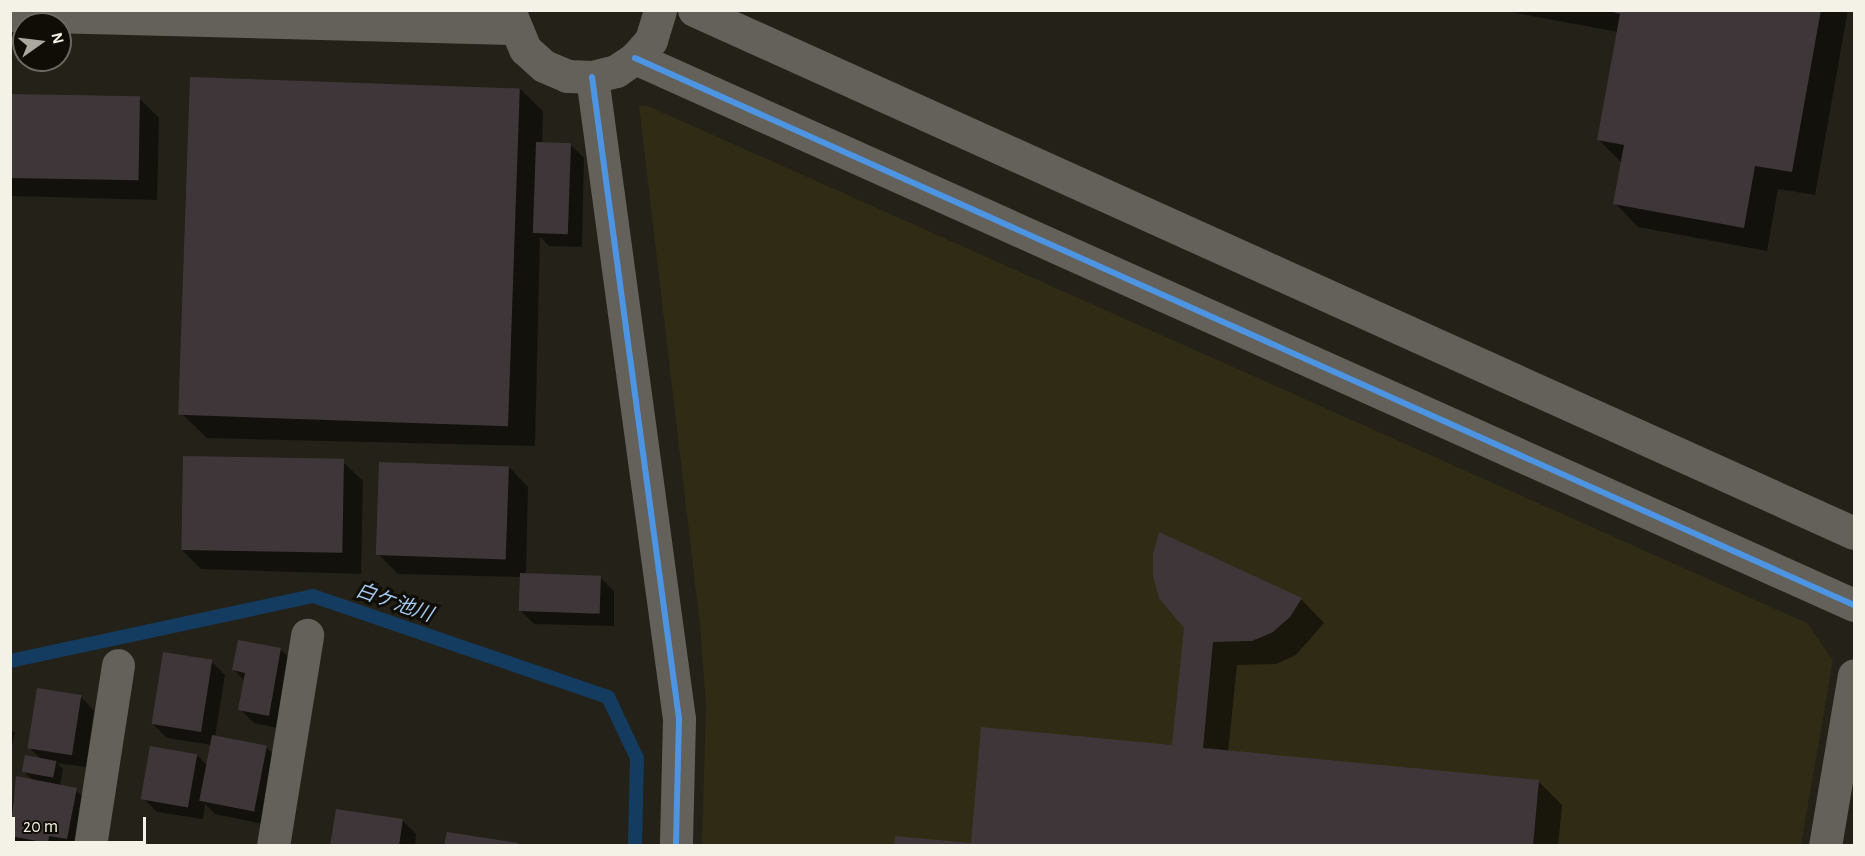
<!DOCTYPE html>
<html>
<head>
<meta charset="utf-8">
<style>
	body { margin:0 }
	#map { position:relative; width:1865px; height:856px; overflow:hidden; background:#232118; font-family:"Alegreya Sans","Noto Sans JP",sans-serif }
	div>[style] { position:absolute }
	.built>* { inset:0; background:#2f2b15 }
	.shadow>* { inset:0; background:#0007 }
	.stream>* { height:14px; margin:-7px; padding:0 7px; transform-origin:7px; border-radius:7px; background:#143c60 }
	.building>* { inset:0; background:#3f363a; transform-origin:0 0 }
	.minor>* { height:33px; margin:-16.5px; padding:0 16.5px; transform-origin:16.5px; border-radius:16.5px; background:#636159 }
	.cycleway>* { height:6px; margin:-3px; padding:0 3px; transform-origin:3px; border-radius:3px; background:#4d94e3 }
	span { translate:-50% -50%; white-space:nowrap; text-align:center; line-height:1.15; -webkit-text-stroke:6px #0f0d06; paint-order:stroke }
	.water-label { font-size:20px; color:#a4c9f1; font-style:italic }
	.frame { position:absolute; inset:0; border:12px solid #f4f2e7; pointer-events:none }
	.north { position:absolute; left:12px; top:12px; width:60px; height:60px; box-sizing:border-box; background:#0f0d06; border:2px solid #6b6960; border-radius:50%; rotate:76deg; font-size:16px; font-weight:700; line-height:24px; text-align:center; color:#f4f2e7 }
	.north::after { content:''; display:block; margin:auto; width:21px; height:27px; background:#aba99f; clip-path:polygon(50% 0,100% 100%,50% 72%,0 100%) }
	.scale { position:absolute; left:12px; top:817px; width:134px; height:27px; box-sizing:border-box; border:3px solid #f4f2e7; border-top:0; padding-left:8px; font-size:18px; line-height:21px; white-space:nowrap; color:#f4f2e7; -webkit-text-stroke:4px #0f0d06; paint-order:stroke }
</style>
</head>
<body>
<div id="map">
	<div class="built">
		<i style="clip-path:polygon(639px 106px,648px 106px,1807px 623px,1833px 660px,1801px 845px,702px 845px,706px 704px,700px 626px)"></i>
	</div>
	<div class="shadow">
		<i style="clip-path:polygon(1500px 10px,1848px 10px,1815px 195px,1778px 189px,1767px 251px,1638px 227px,1615px 203px,1622px 163px,1599px 140px,1618px 32px)"></i>
		<i style="clip-path:polygon(519px 88px,543px 111px,542px 144px,570px 144px,584px 158px,582px 247px,549px 246px,540px 237px,535px 446px,207px 438px,183px 415px)"></i>
		<i style="clip-path:polygon(10px 95px,140px 99px,159px 118px,157px 200px,10px 196px)"></i>
		<i style="clip-path:polygon(343px 462px,363px 481px,361px 574px,201px 569px,182px 550px)"></i>
		<i style="clip-path:polygon(509px 467px,528px 487px,526px 575px,600px 577px,614px 591px,614px 626px,534px 624px,520px 610px,522px 577px,398px 574px,378px 554px)"></i>
		<i style="clip-path:polygon(1301px 599px,1324px 623px,1296px 655px,1276px 664px,1237px 665px,1228px 752px,1538px 781px,1562px 805px,1558px 846px,895px 846px,972px 845px,1173px 747px,1186px 627px)"></i>
		<i style="clip-path:polygon(280px 649px,294px 663px,282px 729px,254px 723px,240px 709px,245px 681px,234px 670px)"></i>
		<i style="clip-path:polygon(211px 661px,225px 675px,215px 737px,267px 748px,280px 762px,268px 825px,215px 814px,205px 804px,203px 819px,157px 812px,143px 798px,197px 755px,208px 766px,212px 745px,167px 738px,153px 724px)"></i>
		<i style="clip-path:polygon(81px 697px,94px 711px,86px 767px,57px 763px,63px 769px,60px 786px,76px 790px,90px 804px,82px 846px,10px 846px,16px 844px,10px 838px,10px 816px,17px 778px,34px 781px,24px 772px,42px 760px,29px 747px)"></i>
		<i style="clip-path:polygon(10px 729px,15px 733px,10px 755px)"></i>
		<i style="clip-path:polygon(402px 820px,416px 834px,415px 846px,332px 846px)"></i>
	</div>
	<div class="stream">
		<i style="left:10px;top:661px;width:310px;rotate:-12.1deg"></i>
		<i style="left:313px;top:596px;width:312px;rotate:18.9deg"></i>
		<i style="left:608px;top:697px;width:68px;rotate:64.6deg"></i>
		<i style="left:637px;top:758px;width:88px;rotate:91.3deg"></i>
	</div>
	<div class="building">
		<i style="clip-path:polygon(1606px 10px,1821px 10px,1792px 172px,1755px 166px,1744px 228px,1613px 204px,1624px 145px,1597px 140px,1620px 14px)"></i>
		<i style="left:190px;top:77px;width:330px;height:338px;rotate:2deg"></i>
		<i style="left:10px;top:94px;width:130px;height:84px;rotate:1deg"></i>
		<i style="left:536px;top:142px;width:35px;height:91px;rotate:2deg"></i>
		<i style="left:183px;top:456px;width:161px;height:94px;rotate:1deg"></i>
		<i style="left:379px;top:462px;width:130px;height:93px;rotate:2deg"></i>
		<i style="clip-path:polygon(1159px 532px,1302px 598px,1290px 617px,1273px 632px,1252px 641px,1213px 642px,1203px 748px,1539px 780px,1533px 846px,894px 846px,895px 836px,971px 843px,981px 727px,1172px 745px,1184px 628px,1159px 598px,1153px 576px,1153px 554px)"></i>
		<i style="left:520px;top:573px;width:81px;height:38px;rotate:2deg"></i>
		<i style="clip-path:polygon(238px 640px,281px 648px,269px 716px,238px 710px,245px 673px,232px 670px)"></i>
		<i style="left:163px;top:652px;width:50px;height:73px;rotate:9deg"></i>
		<i style="left:37px;top:688px;width:45px;height:61px;rotate:9deg"></i>
		<i style="left:212px;top:735px;width:56px;height:67px;rotate:11deg"></i>
		<i style="left:150px;top:746px;width:48px;height:54px;rotate:10deg"></i>
		<i style="left:25px;top:755px;width:32px;height:17px;rotate:11deg"></i>
		<i style="clip-path:polygon(16px 776px,77px 788px,67px 839px,49px 836px,48px 843px,10px 836px)"></i>
		<i style="clip-path:polygon(336px 809px,403px 819px,399px 846px,330px 846px)"></i>
		<i style="clip-path:polygon(447px 832px,518px 843px,518px 846px,444px 846px)"></i>
	</div>
	<div class="minor">
		<i style="left:509px;top:10px;width:42px;rotate:67.7deg"></i>
		<i style="left:525px;top:49px;width:25px;rotate:42deg"></i>
		<i style="left:544px;top:66px;width:25px;rotate:23deg"></i>
		<i style="left:567px;top:76px;width:25px;rotate:2deg"></i>
		<i style="left:592px;top:77px;width:25px;rotate:-14deg"></i>
		<i style="left:616px;top:71px;width:23px;rotate:-34deg"></i>
		<i style="left:635px;top:58px;width:24px;rotate:-48deg"></i>
		<i style="left:651px;top:40px;width:31px;rotate:-73deg"></i>
		<i style="left:694px;top:10px;width:1272px;rotate:24.27deg"></i>
		<i style="left:10px;top:15px;width:503px;rotate:1.48deg"></i>
		<i style="left:635px;top:58px;width:1336px;rotate:24.17deg"></i>
		<i style="left:592px;top:77px;width:648px;rotate:82.28deg"></i>
		<i style="left:679px;top:719px;width:127px;rotate:91.4deg"></i>
		<i style="left:90px;top:846px;width:183px;rotate:-81.2deg"></i>
		<i style="left:273px;top:846px;width:214px;rotate:-80.8deg"></i>
		<i style="left:1825px;top:846px;width:173px;rotate:-80.4deg"></i>
	</div>
	<div class="cycleway">
		<i style="left:635px;top:58px;width:1336px;rotate:24.17deg"></i>
		<i style="left:592px;top:77px;width:648px;rotate:82.28deg"></i>
		<i style="left:679px;top:719px;width:127px;rotate:91.4deg"></i>
	</div>
	<div class="water-label">
		<span style="left:394px;top:603px;rotate:19deg">白ケ池川</span>
	</div>
	<div class="frame"></div>
	<div class="north">N</div>
	<div class="scale">20 m</div>
</div>
</body>
</html>
